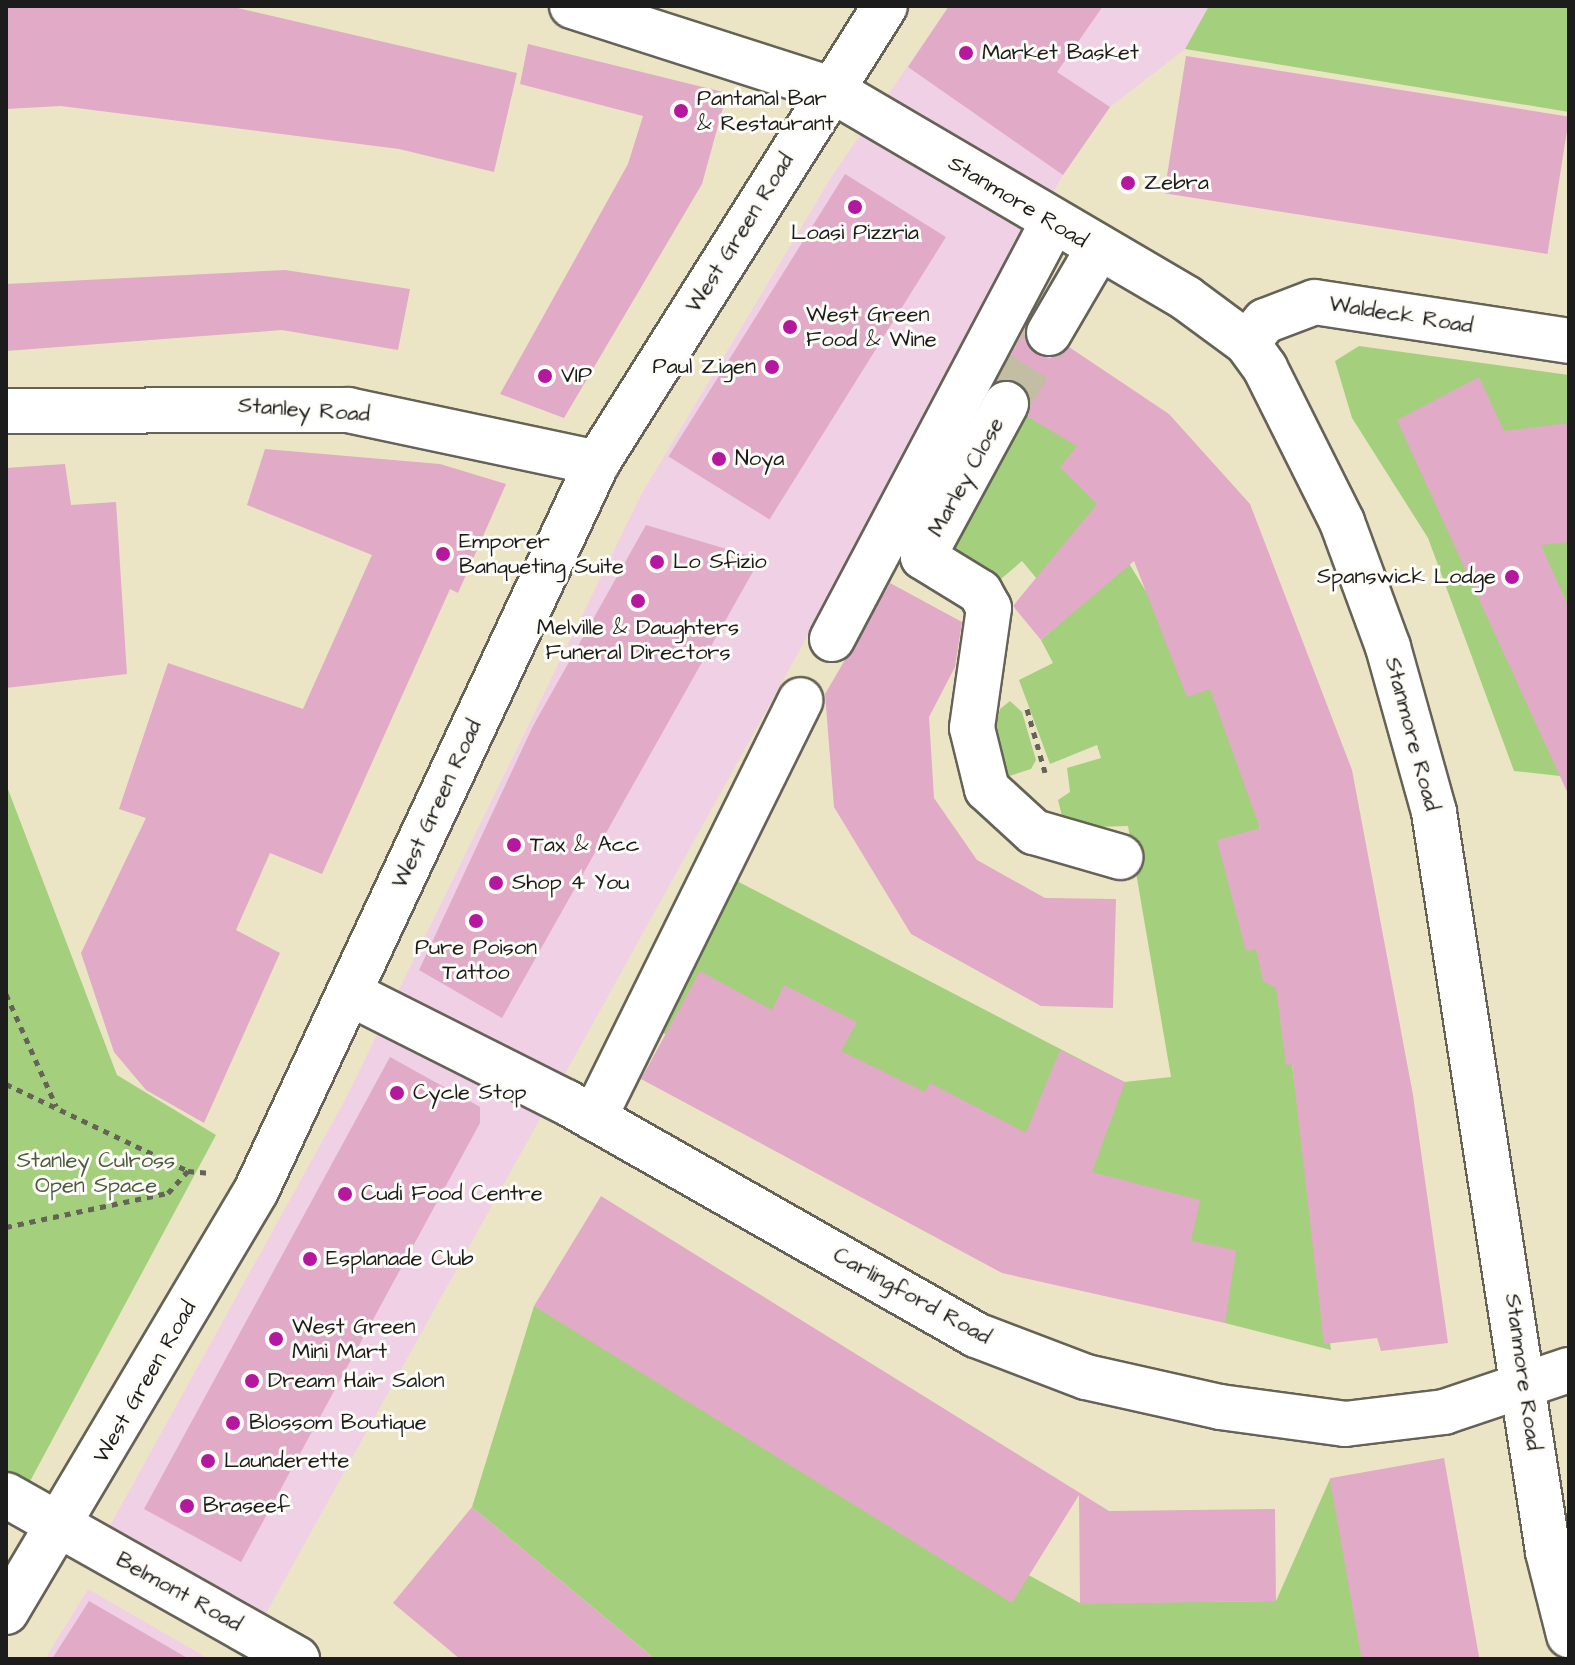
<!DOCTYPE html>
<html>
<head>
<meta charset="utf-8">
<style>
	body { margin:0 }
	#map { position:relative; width:1575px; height:1665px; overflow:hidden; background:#ece5c5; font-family:"Architects Daughter",sans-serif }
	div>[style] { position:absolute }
	.built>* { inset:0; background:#efd0e5 }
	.green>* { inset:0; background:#a4d07d }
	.building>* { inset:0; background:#e1aac7; transform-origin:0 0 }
	.minor-tunnel>* { height:44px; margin-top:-22px; transform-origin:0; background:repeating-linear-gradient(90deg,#c2bda3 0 44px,transparent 0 66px) }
	.path>* { height:5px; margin-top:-2.5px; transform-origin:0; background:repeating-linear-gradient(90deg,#656257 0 6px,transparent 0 12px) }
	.roads { filter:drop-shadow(2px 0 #656257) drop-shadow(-2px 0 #656257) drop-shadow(0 2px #656257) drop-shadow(0 -2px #656257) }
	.minor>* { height:44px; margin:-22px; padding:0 22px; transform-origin:22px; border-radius:22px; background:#fff }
	.major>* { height:44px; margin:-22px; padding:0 22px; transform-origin:22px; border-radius:22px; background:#fff }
	.dots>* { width:22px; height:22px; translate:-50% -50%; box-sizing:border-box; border:4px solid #fdfcf7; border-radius:50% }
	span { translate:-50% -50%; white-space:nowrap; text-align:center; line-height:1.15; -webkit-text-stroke:6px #fdfcf7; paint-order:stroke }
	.poi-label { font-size:22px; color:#1c1c1c }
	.left { translate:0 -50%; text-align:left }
	.right { translate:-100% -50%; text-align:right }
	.street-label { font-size:22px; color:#1c1c1c }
	.park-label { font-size:22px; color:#4c5b3e }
	.frame { position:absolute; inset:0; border:8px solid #1c1c1c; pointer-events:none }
</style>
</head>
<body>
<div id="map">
	<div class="built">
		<i style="clip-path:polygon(949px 6px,1209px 6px,1185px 49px,1110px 107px,1063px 175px,249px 1644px,90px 1562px,346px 1098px,641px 495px,832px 176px)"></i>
		<i style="clip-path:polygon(88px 1589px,209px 1659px,45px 1659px)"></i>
	</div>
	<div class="green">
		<i style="clip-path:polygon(1209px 6px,1569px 6px,1569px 112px,1185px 49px)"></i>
		<i style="clip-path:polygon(1359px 346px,1569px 375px,1569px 772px,1560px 776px,1514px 771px,1428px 538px,1352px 418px,1335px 361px)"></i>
		<i style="clip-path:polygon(1022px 413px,1078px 435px,1113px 537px,1164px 621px,1212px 681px,1256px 801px,1331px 1350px,1225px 1323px,1059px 1231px,661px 1032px,665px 1004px,733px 879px,1124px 1082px,1171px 1077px,1128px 826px,1065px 828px,1058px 800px,1070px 792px,1067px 768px,1101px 758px,1097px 745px,1050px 764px,1019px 680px,1053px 663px,1041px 640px,1068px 616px,1022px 561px,995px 584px,945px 555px)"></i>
		<i style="clip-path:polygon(1010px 701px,1022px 712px,1036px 760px,1031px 769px,997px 780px,990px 745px,1000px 709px)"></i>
		<i style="clip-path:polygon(6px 784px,117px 1075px,216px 1135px,6px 1526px)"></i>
		<i style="clip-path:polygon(534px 1306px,1080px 1603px,1276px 1601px,1330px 1479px,1386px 1659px,655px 1659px,472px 1507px)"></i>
	</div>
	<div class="building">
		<i style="clip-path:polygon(6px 6px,229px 6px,517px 73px,494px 172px,399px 149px,61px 106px,6px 109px)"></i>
		<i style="clip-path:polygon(949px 6px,1103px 6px,1057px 72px,1110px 107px,1063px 175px,908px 67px)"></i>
		<i style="clip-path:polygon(528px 44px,727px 93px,702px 184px,564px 418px,500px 394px,628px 164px,643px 116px,520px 84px)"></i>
		<i style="left:1186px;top:56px;width:388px;height:139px;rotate:9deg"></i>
		<i style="left:845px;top:174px;width:119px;height:333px;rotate:32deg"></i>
		<i style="clip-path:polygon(285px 270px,410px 289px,398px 350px,282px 330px,6px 351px,6px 284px)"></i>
		<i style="clip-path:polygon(1026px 326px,1036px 354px,1050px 358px,1069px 347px,1169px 414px,1250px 504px,1352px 770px,1413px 1095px,1448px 1343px,1381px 1351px,1377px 1338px,1324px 1344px,1292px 1064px,1286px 1065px,1276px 988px,1263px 981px,1256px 949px,1246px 951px,1217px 840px,1260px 828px,1210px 689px,1187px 697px,1134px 561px,1041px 640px,1013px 606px,1097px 504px,1060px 467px,1077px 446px,1028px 417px,1031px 403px,1019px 382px,996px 382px)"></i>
		<i style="clip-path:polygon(1479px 377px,1504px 431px,1569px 423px,1569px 542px,1541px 545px,1569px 608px,1569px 796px,1397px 420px)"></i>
		<i style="clip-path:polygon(265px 449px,440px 464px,506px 484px,458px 593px,450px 589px,322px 874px,270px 853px,236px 930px,280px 953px,204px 1123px,146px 1090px,114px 1052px,81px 953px,146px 818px,119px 809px,168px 663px,303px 709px,372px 555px,247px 505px)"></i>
		<i style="clip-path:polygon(65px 464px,71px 505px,116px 502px,127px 674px,6px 688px,6px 468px)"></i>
		<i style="clip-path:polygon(646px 525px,760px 559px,502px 1018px,419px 970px,533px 726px)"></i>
		<i style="clip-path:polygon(890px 583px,962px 622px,955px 667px,929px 717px,934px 798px,977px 860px,1045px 898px,1116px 899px,1113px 1008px,1041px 1006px,911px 934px,834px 807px,825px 694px)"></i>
		<i style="clip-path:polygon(700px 971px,772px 1010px,784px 985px,857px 1022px,841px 1051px,925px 1092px,930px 1083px,1026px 1133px,1060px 1050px,1125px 1082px,1092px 1172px,1200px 1200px,1191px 1241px,1236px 1250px,1225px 1323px,1002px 1273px,641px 1079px)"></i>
		<i style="clip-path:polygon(390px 1057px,480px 1107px,480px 1123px,241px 1562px,144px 1509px)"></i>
		<i style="clip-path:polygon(601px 1196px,1109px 1511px,1275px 1509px,1276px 1601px,1080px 1604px,1079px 1495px,1012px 1603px,534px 1306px)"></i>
		<i style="left:1444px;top:1458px;width:204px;height:116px;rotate:80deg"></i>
		<i style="clip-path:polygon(472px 1507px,655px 1659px,460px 1659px,393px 1603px)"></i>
		<i style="clip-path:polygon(89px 1601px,189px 1659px,52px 1659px)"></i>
	</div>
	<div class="minor-tunnel">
		<i style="left:1006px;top:404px;width:83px;rotate:-58.8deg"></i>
	</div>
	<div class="path">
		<i style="left:1027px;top:709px;width:66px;rotate:74.1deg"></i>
		<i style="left:6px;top:994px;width:123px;rotate:65.9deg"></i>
		<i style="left:6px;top:1084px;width:202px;rotate:25.5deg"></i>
		<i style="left:188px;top:1171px;width:23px;rotate:5deg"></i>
		<i style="left:6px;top:1227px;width:166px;rotate:-11.9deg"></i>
		<i style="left:168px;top:1193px;width:30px;rotate:-48deg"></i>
	</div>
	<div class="roads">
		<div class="minor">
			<i style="left:572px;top:6px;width:271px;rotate:17.8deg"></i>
			<i style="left:830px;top:89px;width:413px;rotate:30.4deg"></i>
			<i style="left:1186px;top:298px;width:76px;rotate:36.4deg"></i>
			<i style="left:1247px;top:343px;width:31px;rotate:54deg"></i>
			<i style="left:1265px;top:368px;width:172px;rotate:63.4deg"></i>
			<i style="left:1342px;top:522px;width:133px;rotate:69.8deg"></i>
			<i style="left:1388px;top:647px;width:171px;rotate:74.4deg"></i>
			<i style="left:1434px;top:812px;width:749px;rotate:81.24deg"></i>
			<i style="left:1548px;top:1552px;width:86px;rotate:75.8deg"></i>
			<i style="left:1049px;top:333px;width:97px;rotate:-59.7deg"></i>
			<i style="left:1247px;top:343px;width:28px;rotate:-51deg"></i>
			<i style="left:1265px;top:321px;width:53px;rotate:-20.8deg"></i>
			<i style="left:1315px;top:302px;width:257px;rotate:8.7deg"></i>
			<i style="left:1006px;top:404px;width:174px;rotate:118.5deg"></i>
			<i style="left:923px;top:557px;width:67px;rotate:31.6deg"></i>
			<i style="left:980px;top:592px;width:18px;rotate:61deg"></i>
			<i style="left:989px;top:608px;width:121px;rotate:98.1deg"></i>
			<i style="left:972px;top:728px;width:63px;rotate:76.2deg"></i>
			<i style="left:987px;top:789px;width:64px;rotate:42.5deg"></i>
			<i style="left:1034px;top:832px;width:90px;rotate:16.2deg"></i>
			<i style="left:6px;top:411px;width:342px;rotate:-0.2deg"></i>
			<i style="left:348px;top:410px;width:255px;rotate:12deg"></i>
			<i style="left:832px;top:639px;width:471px;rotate:-62.1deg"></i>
			<i style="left:349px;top:993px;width:243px;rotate:26.7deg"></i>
			<i style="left:566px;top:1102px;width:472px;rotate:29.6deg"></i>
			<i style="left:976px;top:1335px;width:118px;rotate:20.9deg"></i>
			<i style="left:1086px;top:1377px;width:137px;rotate:12.6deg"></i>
			<i style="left:1220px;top:1407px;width:126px;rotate:7.7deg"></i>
			<i style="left:1345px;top:1424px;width:100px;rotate:-6.9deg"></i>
			<i style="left:1444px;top:1412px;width:132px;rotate:-18.6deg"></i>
			<i style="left:594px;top:1118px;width:466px;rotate:-63.7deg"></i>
			<i style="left:6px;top:1495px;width:63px;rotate:29.4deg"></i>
		</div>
		<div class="major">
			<i style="left:61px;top:1526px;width:271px;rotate:29.4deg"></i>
			<i style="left:6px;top:1612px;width:490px;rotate:-59.3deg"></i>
			<i style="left:256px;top:1191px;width:804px;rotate:-64.9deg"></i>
			<i style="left:597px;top:463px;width:540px;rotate:-57.78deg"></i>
		</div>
	</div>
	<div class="dots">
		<i style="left:966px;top:53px;background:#b5179e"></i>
		<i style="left:681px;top:111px;background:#b5179e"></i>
		<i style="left:1128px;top:183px;background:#b5179e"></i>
		<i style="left:855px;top:207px;background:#b5179e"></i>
		<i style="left:790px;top:327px;background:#b5179e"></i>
		<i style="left:772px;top:367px;background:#b5179e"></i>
		<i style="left:545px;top:376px;background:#b5179e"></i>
		<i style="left:719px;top:459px;background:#b5179e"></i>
		<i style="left:443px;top:554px;background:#b5179e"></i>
		<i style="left:657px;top:562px;background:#b5179e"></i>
		<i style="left:1512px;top:577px;background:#b5179e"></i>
		<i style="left:638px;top:601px;background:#b5179e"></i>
		<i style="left:514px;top:845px;background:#b5179e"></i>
		<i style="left:496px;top:883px;background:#b5179e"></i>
		<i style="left:476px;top:921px;background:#b5179e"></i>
		<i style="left:397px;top:1093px;background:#b5179e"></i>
		<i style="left:345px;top:1194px;background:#b5179e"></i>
		<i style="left:310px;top:1259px;background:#b5179e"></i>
		<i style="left:276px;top:1339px;background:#b5179e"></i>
		<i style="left:252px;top:1381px;background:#b5179e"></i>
		<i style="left:233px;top:1423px;background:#b5179e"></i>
		<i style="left:208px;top:1461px;background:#b5179e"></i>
		<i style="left:187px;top:1506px;background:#b5179e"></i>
	</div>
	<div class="poi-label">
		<span class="left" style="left:982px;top:53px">Market Basket</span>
		<span class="left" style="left:697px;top:111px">Pantanal Bar<br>&amp; Restaurant</span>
		<span class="left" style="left:1144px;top:183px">Zebra</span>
		<span style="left:855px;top:233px">Loasi Pizzria</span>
		<span class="left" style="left:806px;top:327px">West Green<br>Food &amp; Wine</span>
		<span class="right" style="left:756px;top:367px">Paul Zigen</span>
		<span class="left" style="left:561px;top:376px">VIP</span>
		<span class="left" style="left:735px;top:459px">Noya</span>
		<span class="left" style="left:459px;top:554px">Emporer<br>Banqueting Suite</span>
		<span class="left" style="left:673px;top:562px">Lo Sfizio</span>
		<span class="right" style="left:1496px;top:577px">Spanswick Lodge</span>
		<span style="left:638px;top:640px">Melville &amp; Daughters<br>Funeral Directors</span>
		<span class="left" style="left:530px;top:845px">Tax &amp; Acc</span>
		<span class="left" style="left:512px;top:883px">Shop 4 You</span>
		<span style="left:476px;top:960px">Pure Poison<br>Tattoo</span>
		<span class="left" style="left:413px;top:1093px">Cycle Stop</span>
		<span class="left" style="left:361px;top:1194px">Cudi Food Centre</span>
		<span class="left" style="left:326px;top:1259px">Esplanade Club</span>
		<span class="left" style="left:292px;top:1339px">West Green<br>Mini Mart</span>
		<span class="left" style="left:268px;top:1381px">Dream Hair Salon</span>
		<span class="left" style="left:249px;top:1423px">Blossom Boutique</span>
		<span class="left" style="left:224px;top:1461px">Launderette</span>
		<span class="left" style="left:203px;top:1506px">Braseef</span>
	</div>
	<div class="street-label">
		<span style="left:1018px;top:202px;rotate:31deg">Stanmore Road</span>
		<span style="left:740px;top:233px;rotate:-58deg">West Green Road</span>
		<span style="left:1401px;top:315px;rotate:9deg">Waldeck Road</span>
		<span style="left:304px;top:410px;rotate:4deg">Stanley Road</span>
		<span style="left:966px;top:477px;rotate:-61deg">Marley Close</span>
		<span style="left:1412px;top:734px;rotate:75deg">Stanmore Road</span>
		<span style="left:437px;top:804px;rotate:-65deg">West Green Road</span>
		<span style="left:912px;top:1296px;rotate:29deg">Carlingford Road</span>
		<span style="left:1523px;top:1372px;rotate:82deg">Stanmore Road</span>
		<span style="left:145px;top:1382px;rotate:-60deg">West Green Road</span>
		<span style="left:179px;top:1592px;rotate:29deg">Belmont Road</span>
	</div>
	<div class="park-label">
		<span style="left:96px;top:1173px">Stanley Culross<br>Open Space</span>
	</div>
	<div class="frame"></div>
</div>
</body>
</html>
